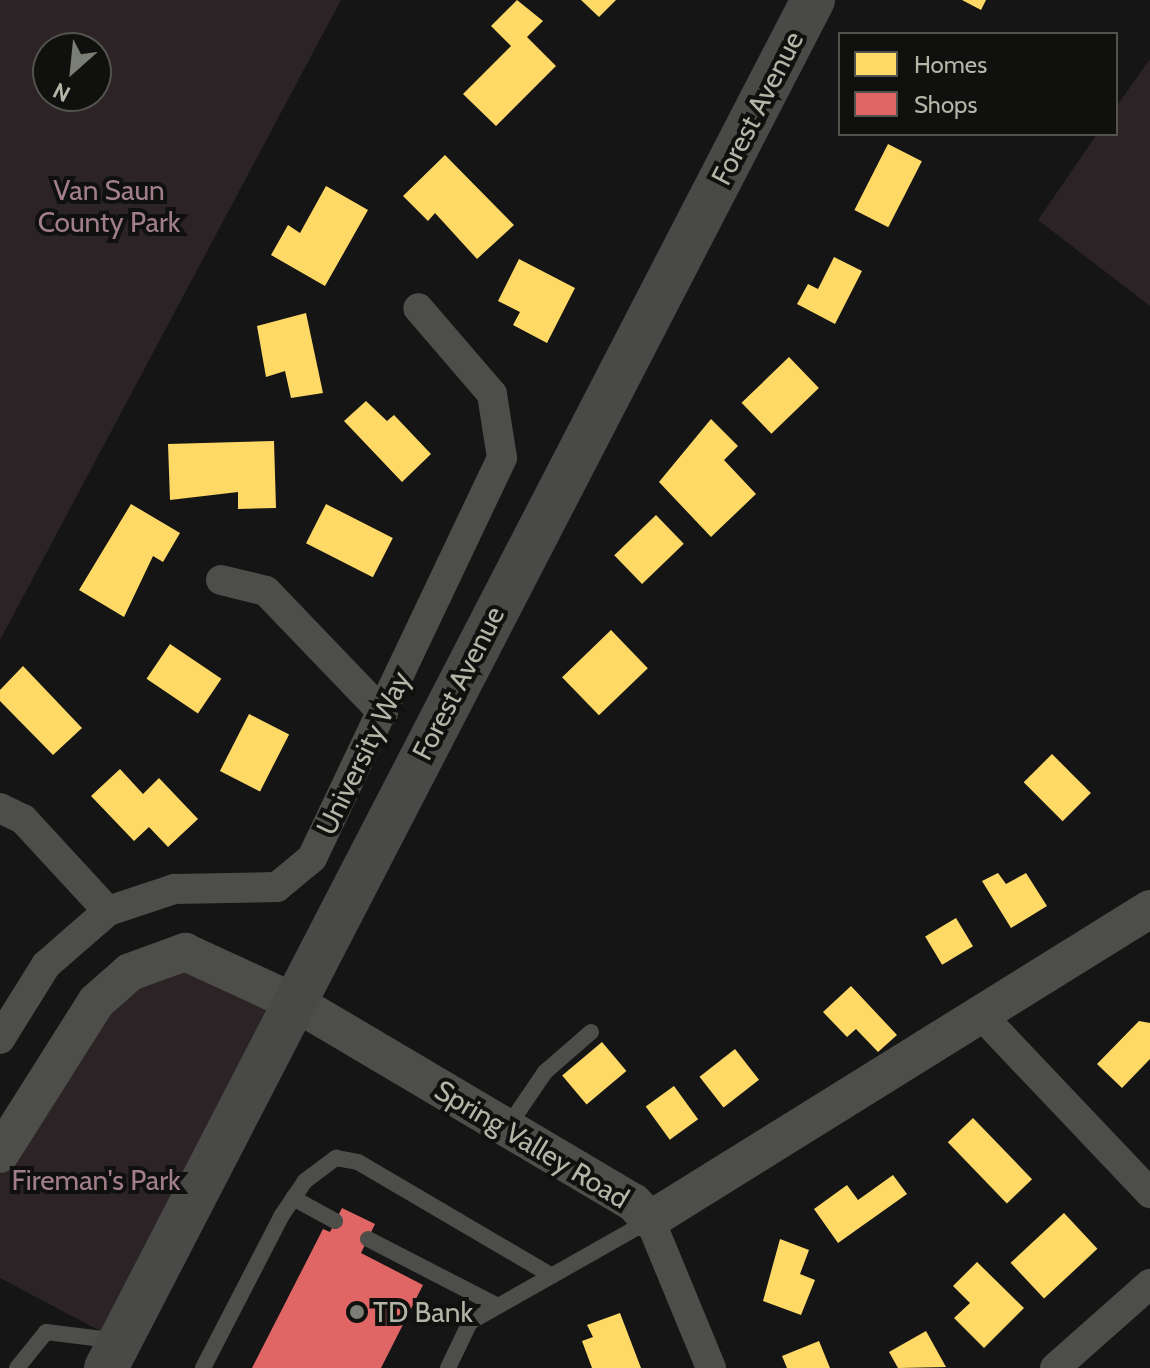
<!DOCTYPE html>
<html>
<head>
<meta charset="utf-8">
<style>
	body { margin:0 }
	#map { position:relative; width:1150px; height:1368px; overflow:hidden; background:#151515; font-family:Cabin,sans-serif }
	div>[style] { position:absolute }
	.green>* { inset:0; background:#2b2325 }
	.homes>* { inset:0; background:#ffd966; transform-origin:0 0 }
	.shops>* { inset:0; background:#e06666 }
	.service>* { height:16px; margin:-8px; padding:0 8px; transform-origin:8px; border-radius:8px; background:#4d4e4a }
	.minor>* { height:30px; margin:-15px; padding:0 15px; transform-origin:15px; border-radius:15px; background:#4d4e4a }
	.tertiary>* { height:38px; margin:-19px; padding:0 19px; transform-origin:19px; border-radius:19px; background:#4d4e4a }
	.primary>* { height:44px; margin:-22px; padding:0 22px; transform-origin:22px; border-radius:22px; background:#494a47 }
	.dots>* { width:22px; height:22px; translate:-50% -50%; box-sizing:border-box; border:4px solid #10110f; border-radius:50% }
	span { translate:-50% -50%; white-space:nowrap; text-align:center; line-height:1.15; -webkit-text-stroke:8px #10110f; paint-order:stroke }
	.street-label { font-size:28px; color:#b2b6a7 }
	.park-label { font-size:28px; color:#a17e8a }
	.poi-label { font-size:28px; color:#b2b6a7 }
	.left { translate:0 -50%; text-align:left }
	.legend { position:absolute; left:838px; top:32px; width:280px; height:104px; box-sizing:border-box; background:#10110f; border:2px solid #51534c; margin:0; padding:10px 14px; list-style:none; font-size:24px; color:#b2b6a7 }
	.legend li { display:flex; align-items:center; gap:16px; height:40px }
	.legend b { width:40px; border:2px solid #51534c }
	.north { position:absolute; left:32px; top:32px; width:80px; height:80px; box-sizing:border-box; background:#10110f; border:2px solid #51534c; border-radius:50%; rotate:207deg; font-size:22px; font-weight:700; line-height:32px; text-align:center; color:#b2b6a7 }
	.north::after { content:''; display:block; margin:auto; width:28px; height:36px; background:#7b7e74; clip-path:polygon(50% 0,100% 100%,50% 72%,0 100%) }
</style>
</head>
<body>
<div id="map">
	<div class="green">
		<i style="clip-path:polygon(evenodd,0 0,341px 0,0 640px,0 0,48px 48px,96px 48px,96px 96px,48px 96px,48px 48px)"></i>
		<i style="clip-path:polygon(1150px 59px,1150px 306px,1038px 220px,1097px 134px,1116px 134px,1116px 107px)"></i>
		<i style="clip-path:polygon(154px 960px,296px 1003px,119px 1341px,0 1278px,0 1154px,96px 1002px)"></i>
	</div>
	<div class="homes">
		<i style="clip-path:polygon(517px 0,543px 21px,527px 37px,556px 66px,496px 126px,463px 94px,511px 46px,491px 26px)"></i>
		<i style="clip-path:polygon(581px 0,616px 0,599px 17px)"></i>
		<i style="clip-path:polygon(962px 0,986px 0,981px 10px)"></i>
		<i style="left:888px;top:144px;width:38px;height:74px;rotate:27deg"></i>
		<i style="clip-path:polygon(445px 155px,514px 225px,477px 259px,435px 213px,428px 221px,403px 196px)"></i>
		<i style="clip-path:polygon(326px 186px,368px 210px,325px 286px,271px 255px,288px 225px,300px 233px)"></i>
		<i style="clip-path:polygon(834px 257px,862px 271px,835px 324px,797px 304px,808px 284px,818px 289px)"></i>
		<i style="clip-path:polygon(519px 259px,575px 288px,547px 343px,513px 325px,520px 312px,498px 301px)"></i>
		<i style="clip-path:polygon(306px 313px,323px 393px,291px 398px,285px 371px,266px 377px,257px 326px)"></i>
		<i style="left:789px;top:357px;width:43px;height:66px;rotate:46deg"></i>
		<i style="clip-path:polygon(366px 401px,387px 421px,394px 415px,431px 454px,402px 482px,344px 421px)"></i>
		<i style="clip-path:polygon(711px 419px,738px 446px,724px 460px,756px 494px,711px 537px,659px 482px)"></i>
		<i style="clip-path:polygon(274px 441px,276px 508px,238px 509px,238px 492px,170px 500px,168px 444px)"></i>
		<i style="clip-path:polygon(131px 504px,180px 533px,163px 562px,153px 556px,124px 617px,79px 590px)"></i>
		<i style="left:326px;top:504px;width:75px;height:44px;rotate:27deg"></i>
		<i style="left:656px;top:515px;width:40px;height:58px;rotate:46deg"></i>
		<i style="left:611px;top:630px;width:53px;height:68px;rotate:46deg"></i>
		<i style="left:170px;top:644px;width:62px;height:42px;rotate:34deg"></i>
		<i style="clip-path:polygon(23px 666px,82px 728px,53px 755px,0 701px,0 690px)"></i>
		<i style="left:249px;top:714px;width:45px;height:64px;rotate:27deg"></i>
		<i style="left:1052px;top:754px;width:55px;height:40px;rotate:45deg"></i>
		<i style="clip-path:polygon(120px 769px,143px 794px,159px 778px,198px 819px,168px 847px,149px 827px,134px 841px,91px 796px)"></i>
		<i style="clip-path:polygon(998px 873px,1006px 884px,1026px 873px,1047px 906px,1011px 928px,982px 881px)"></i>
		<i style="left:956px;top:918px;width:33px;height:36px;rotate:59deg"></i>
		<i style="clip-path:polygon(851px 986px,897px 1035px,878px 1052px,856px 1029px,847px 1037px,823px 1012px)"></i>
		<i style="clip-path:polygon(1139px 1021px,1150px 1023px,1150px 1059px,1122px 1088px,1097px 1064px)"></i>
		<i style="left:602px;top:1042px;width:38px;height:52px;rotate:50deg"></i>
		<i style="left:735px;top:1049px;width:39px;height:45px;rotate:52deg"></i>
		<i style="left:674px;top:1086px;width:41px;height:35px;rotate:54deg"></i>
		<i style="left:973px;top:1118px;width:85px;height:35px;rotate:46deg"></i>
		<i style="clip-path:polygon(893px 1175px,907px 1194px,838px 1243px,814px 1209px,847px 1185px,858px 1200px)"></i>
		<i style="left:1064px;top:1213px;width:49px;height:73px;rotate:47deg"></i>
		<i style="clip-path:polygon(780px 1239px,809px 1250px,800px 1274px,815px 1280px,801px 1315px,763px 1301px)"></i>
		<i style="clip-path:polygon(977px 1262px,1024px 1308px,984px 1348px,954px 1318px,970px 1303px,953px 1286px)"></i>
		<i style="clip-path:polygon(620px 1313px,641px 1368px,592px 1368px,582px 1341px,593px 1337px,587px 1325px)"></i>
		<i style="clip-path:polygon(926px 1331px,946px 1367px,898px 1368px,889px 1352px)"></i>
		<i style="clip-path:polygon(819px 1341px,830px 1368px,787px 1368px,782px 1356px)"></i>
	</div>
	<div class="shops">
		<i style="clip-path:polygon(342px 1208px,375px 1224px,361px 1253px,423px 1285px,381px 1368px,252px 1368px,323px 1229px,330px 1232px)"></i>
	</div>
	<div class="service">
		<i style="left:507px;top:1128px;width:68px;rotate:-55.8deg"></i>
		<i style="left:545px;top:1072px;width:61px;rotate:-41deg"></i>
		<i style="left:293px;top:1198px;width:48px;rotate:28.7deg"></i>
		<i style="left:368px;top:1239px;width:146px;rotate:27.3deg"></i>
		<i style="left:17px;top:1368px;width:46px;rotate:-51.1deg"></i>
		<i style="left:46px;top:1332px;width:73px;rotate:7.1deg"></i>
		<i style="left:203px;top:1368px;width:172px;rotate:-62.7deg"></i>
		<i style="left:282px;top:1215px;width:41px;rotate:-55.9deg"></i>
		<i style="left:305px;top:1181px;width:39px;rotate:-37deg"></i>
		<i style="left:336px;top:1158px;width:22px;rotate:10deg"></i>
		<i style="left:358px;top:1162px;width:225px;rotate:30.4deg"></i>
		<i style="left:448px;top:1368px;width:51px;rotate:-64.4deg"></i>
		<i style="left:470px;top:1322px;width:207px;rotate:-29.5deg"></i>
	</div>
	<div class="minor">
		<i style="left:221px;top:580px;width:46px;rotate:13.7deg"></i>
		<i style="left:266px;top:591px;width:169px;rotate:46.2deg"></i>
		<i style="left:0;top:808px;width:25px;rotate:26deg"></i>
		<i style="left:23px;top:819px;width:125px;rotate:47.3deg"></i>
		<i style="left:983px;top:1017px;width:243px;rotate:46.5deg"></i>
		<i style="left:0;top:1039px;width:87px;rotate:-58.1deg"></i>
		<i style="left:46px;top:965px;width:82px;rotate:-41.1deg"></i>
		<i style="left:108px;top:911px;width:70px;rotate:-18.4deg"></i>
		<i style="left:174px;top:889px;width:103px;rotate:-1.1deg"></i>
		<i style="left:277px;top:887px;width:45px;rotate:-39.6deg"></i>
		<i style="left:312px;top:858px;width:443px;rotate:-64.6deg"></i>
		<i style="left:502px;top:458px;width:65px;rotate:-98.9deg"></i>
		<i style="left:492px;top:394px;width:113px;rotate:-130.7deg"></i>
		<i style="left:650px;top:1220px;width:160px;rotate:67.6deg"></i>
		<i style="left:1055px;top:1368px;width:127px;rotate:-41.5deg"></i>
	</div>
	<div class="tertiary">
		<i style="left:0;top:1154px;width:180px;rotate:-57.7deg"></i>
		<i style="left:96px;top:1002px;width:45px;rotate:-41.4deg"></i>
		<i style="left:130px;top:972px;width:59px;rotate:-20deg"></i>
		<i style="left:185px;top:952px;width:122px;rotate:24.7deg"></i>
		<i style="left:296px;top:1003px;width:391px;rotate:30.6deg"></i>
		<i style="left:633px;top:1202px;width:25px;rotate:47deg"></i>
		<i style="left:650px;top:1220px;width:589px;rotate:-31.88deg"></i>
	</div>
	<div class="primary">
		<i style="left:106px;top:1368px;width:1540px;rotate:-62.67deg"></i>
	</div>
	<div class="dots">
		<i style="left:357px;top:1312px;background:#7b7e74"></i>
	</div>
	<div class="street-label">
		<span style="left:757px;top:108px;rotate:-63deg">Forest Avenue</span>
		<span style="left:458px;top:683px;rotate:-63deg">Forest Avenue</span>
		<span style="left:363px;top:753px;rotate:-64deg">University Way</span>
		<span style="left:532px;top:1144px;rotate:31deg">Spring Valley Road</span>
	</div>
	<div class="park-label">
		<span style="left:109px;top:206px">Van Saun<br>County Park</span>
		<span style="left:96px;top:1180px">Fireman's Park</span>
	</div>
	<div class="poi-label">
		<span class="left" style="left:373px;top:1312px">TD Bank</span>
	</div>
	<ul class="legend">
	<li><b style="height:22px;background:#ffd966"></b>Homes</li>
	<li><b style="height:22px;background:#e06666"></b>Shops</li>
	</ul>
	<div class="north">N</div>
</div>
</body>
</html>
